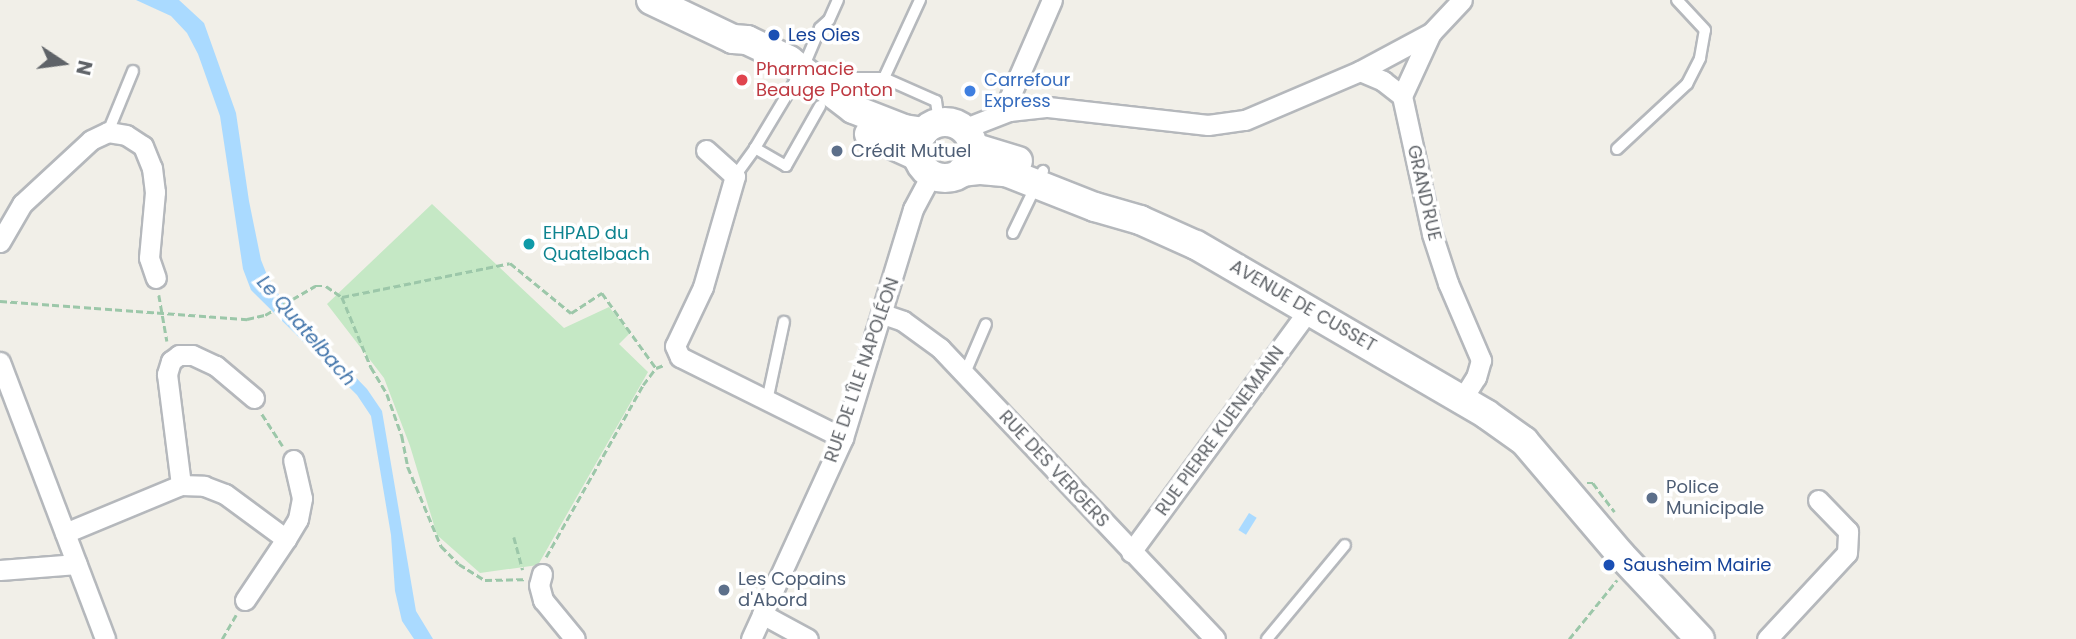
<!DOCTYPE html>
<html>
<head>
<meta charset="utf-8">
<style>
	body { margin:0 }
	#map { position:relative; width:2076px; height:639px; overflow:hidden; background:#f1efe8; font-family:Poppins,sans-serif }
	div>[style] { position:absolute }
	.green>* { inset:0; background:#c5e8c5 }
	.water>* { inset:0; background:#aadaff; transform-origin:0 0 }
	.path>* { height:2.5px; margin-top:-1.25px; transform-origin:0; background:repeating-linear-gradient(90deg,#9cc7a9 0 7px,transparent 0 10.5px) }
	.roads { filter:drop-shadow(2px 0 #b5b8bc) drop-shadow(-2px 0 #b5b8bc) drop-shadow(0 2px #b5b8bc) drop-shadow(0 -2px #b5b8bc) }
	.lane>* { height:10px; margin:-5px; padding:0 5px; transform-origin:5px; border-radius:5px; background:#fff }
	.street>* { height:19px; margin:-9.5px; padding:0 9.5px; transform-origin:9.5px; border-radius:9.5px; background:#fff }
	.secondary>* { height:28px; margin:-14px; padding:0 14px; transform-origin:14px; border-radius:14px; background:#fff }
	.secondary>.ring { margin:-14px; padding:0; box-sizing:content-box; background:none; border:28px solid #fff; border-radius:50% }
	.dots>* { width:19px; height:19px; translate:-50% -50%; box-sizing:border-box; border:4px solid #fff; border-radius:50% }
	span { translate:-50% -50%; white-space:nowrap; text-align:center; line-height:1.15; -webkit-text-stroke:7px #fff; paint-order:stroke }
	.transit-label { font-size:18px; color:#164399 }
	.left { translate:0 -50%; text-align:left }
	.health-label { font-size:18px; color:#be3a42 }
	.shop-label { font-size:18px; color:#366cbe }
	.service-label { font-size:18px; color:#4e5e75 }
	.street-label { font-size:18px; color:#5f6368 }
	.culture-label { font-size:18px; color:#0d838f }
	.water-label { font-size:19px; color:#4174aa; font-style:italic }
	.north { position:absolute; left:28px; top:28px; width:70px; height:70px; -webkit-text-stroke:5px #fff; paint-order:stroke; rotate:103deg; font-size:19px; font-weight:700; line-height:28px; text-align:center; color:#5f6368 }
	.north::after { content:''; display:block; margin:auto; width:24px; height:32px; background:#5f6368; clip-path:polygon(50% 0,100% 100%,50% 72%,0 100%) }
</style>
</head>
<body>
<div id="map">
	<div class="green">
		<i style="clip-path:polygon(432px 204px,564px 328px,609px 307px,630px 333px,619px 344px,648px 372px,538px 565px,480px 573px,437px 535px,410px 446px,384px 378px,327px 304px)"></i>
	</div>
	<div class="water">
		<i style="clip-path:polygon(136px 0,179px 0,204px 23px,236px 113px,249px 201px,261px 260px,267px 275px,284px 303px,367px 389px,382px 411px,416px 611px,433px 639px,414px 639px,402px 621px,395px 591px,391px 535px,371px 416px,357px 395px,251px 290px,243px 269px,220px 116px,198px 54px,187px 33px,171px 16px)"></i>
		<i style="left:1249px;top:513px;width:9px;height:20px;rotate:32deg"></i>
	</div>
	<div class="path">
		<i style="left:159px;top:295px;width:47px;rotate:80.1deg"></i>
		<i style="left:342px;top:297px;width:171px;rotate:-11.4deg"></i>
		<i style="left:510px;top:263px;width:79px;rotate:39.3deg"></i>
		<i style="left:571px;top:313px;width:37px;rotate:-33deg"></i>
		<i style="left:602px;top:293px;width:92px;rotate:54.2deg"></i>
		<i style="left:0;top:301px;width:248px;rotate:4.2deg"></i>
		<i style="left:247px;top:319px;width:18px;rotate:-13deg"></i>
		<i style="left:265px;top:315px;width:58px;rotate:-30.1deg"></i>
		<i style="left:315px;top:286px;width:11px"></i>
		<i style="left:326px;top:286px;width:19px;rotate:35deg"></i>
		<i style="left:342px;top:297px;width:76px;rotate:67.5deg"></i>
		<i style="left:371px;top:367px;width:31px;rotate:59deg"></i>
		<i style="left:387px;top:394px;width:45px;rotate:70.3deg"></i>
		<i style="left:402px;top:436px;width:32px;rotate:79deg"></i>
		<i style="left:408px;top:467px;width:86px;rotate:67.3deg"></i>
		<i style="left:441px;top:546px;width:25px;rotate:45deg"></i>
		<i style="left:459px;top:564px;width:31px;rotate:32deg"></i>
		<i style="left:485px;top:580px;width:39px;rotate:-1deg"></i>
		<i style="left:262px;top:414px;width:38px;rotate:57deg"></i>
		<i style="left:1587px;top:483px;width:6px"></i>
		<i style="left:1593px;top:483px;width:36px;rotate:53deg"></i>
		<i style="left:514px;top:537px;width:34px;rotate:75deg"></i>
		<i style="left:546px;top:557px;width:197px;rotate:-60.6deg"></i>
		<i style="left:643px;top:385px;width:21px;rotate:-53deg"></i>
		<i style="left:656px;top:368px;width:9px;rotate:-21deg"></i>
		<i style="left:222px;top:639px;width:28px;rotate:-60deg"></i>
		<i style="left:1569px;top:639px;width:76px;rotate:-50.9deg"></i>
	</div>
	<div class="roads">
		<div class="lane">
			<i style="left:920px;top:0;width:86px;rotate:114.8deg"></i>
			<i style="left:884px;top:78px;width:57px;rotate:23.9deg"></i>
			<i style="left:936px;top:101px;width:22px;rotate:82deg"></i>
			<i style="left:826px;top:83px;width:12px;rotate:-24deg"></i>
			<i style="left:837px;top:78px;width:47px"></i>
			<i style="left:820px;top:106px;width:69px;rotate:119.5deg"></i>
			<i style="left:786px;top:166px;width:36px;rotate:-150deg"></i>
			<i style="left:755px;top:148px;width:93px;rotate:-59deg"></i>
			<i style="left:803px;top:68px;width:43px;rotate:-67deg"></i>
			<i style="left:820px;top:28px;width:12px;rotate:-42deg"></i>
			<i style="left:829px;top:20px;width:22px;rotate:-66deg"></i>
			<i style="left:108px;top:132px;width:66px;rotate:-67.7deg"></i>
			<i style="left:1617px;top:149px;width:96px;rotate:-42.9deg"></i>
			<i style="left:1687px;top:84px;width:29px;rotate:-63deg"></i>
			<i style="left:1700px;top:58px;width:28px;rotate:-80deg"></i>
			<i style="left:1705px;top:30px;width:41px;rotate:-133deg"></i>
			<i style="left:735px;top:176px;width:34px;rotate:-54deg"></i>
			<i style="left:1013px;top:233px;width:69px;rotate:-64.2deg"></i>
			<i style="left:965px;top:373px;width:53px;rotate:-66.8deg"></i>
			<i style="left:767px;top:401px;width:81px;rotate:-77.9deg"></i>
			<i style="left:1267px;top:639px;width:122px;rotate:-50.3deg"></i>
		</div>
		<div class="street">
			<i style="left:1360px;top:71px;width:25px;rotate:23deg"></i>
			<i style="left:1383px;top:81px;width:24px;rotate:38deg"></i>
			<i style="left:1402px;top:96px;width:141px;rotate:77.7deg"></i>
			<i style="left:1432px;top:234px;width:52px;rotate:71.9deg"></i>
			<i style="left:1448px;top:283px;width:84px;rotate:66.8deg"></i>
			<i style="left:1481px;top:360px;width:18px;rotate:106deg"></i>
			<i style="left:1476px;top:377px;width:26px;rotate:122deg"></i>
			<i style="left:1402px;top:96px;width:69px;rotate:-65.3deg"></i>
			<i style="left:1431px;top:33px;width:45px;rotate:-46.8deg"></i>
			<i style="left:1009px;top:111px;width:10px;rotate:-96deg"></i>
			<i style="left:1008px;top:101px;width:110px;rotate:-66.5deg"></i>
			<i style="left:963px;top:129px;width:49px;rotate:-21.4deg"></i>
			<i style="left:1009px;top:111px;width:39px;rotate:-6deg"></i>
			<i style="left:1048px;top:107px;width:161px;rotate:6.4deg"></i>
			<i style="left:1208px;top:125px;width:37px;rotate:-8deg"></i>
			<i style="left:1245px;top:120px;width:125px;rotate:-23.1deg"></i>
			<i style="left:1360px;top:71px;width:81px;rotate:-28.2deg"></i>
			<i style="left:706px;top:150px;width:39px;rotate:42deg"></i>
			<i style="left:735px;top:176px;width:116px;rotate:106.1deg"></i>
			<i style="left:703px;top:287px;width:65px;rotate:115.4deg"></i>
			<i style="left:675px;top:346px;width:12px;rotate:66deg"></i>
			<i style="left:680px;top:357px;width:182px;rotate:26.4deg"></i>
			<i style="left:0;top:242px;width:44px;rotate:-59.9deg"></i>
			<i style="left:22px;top:204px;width:94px;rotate:-42.8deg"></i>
			<i style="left:91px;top:140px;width:19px;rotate:-25deg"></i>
			<i style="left:108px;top:132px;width:18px;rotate:9deg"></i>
			<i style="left:126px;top:135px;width:20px;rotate:33deg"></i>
			<i style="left:143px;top:146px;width:24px;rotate:68deg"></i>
			<i style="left:152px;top:168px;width:24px;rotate:83deg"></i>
			<i style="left:155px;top:192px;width:66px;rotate:95.2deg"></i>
			<i style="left:149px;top:258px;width:21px;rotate:71deg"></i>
			<i style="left:883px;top:314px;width:21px;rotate:19deg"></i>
			<i style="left:903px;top:321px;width:46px;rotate:36.1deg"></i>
			<i style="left:940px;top:348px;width:400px;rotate:46.6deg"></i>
			<i style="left:0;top:362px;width:296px;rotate:69.2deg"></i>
			<i style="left:254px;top:398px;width:50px;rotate:-139.9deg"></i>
			<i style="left:216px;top:366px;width:26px;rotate:-155deg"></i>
			<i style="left:192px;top:355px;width:13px;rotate:180deg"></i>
			<i style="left:179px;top:355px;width:10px;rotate:143deg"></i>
			<i style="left:171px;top:361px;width:14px;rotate:107deg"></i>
			<i style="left:167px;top:374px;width:112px;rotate:82.8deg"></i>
			<i style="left:181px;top:485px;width:23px;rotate:2deg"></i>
			<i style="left:204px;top:486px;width:22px;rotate:21deg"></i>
			<i style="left:225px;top:494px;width:76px;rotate:36.4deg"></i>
			<i style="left:286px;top:539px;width:23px;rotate:-59deg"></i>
			<i style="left:298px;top:519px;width:21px;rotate:-79deg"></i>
			<i style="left:302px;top:498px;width:39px;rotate:-103deg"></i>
			<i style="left:65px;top:533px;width:126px;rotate:-22.5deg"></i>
			<i style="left:1131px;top:552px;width:300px;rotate:-53.7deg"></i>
			<i style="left:0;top:570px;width:77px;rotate:-4.5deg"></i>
			<i style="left:542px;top:574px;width:11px;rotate:105deg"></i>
			<i style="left:539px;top:585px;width:16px;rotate:75deg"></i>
			<i style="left:543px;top:600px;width:50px;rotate:50.6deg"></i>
			<i style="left:245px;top:600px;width:73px;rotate:-56.1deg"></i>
			<i style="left:762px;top:614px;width:52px;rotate:28.5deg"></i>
			<i style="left:751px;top:639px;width:221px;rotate:-65.4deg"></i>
			<i style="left:843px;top:438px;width:239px;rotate:-73deg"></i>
			<i style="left:913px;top:209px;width:38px;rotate:-62deg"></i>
			<i style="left:1767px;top:639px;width:117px;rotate:-47.1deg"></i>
			<i style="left:1847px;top:553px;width:22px;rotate:-87deg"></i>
			<i style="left:1848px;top:531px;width:43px;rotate:-134.1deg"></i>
		</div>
		<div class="secondary">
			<i style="left:651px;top:0;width:91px;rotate:25.4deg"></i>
			<i style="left:733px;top:39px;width:14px;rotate:4deg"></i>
			<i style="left:747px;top:40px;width:47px;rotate:25.5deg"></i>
			<i style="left:789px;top:60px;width:81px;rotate:37.4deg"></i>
			<i style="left:853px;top:109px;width:55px;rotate:21.4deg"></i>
			<i style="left:904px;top:129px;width:20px;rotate:9deg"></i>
			<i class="ring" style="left:917px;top:122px;width:28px;height:28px"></i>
			<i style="left:869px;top:134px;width:53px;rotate:24.6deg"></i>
			<i style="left:972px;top:147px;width:48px;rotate:16.9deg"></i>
			<i style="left:961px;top:172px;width:20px;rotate:-6deg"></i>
			<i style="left:981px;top:170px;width:25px;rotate:5deg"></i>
			<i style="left:1006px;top:172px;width:96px;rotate:21.5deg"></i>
			<i style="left:1095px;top:207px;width:47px;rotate:16.1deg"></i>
			<i style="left:1140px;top:220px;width:61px;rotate:24.1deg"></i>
			<i style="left:1196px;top:245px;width:336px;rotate:30.2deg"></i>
			<i style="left:1486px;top:414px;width:47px;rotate:35.4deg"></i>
			<i style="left:1524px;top:441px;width:150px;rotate:49.6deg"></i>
			<i style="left:1621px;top:555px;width:115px;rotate:46.8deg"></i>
		</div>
	</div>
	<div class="dots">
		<i style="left:774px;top:35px;background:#1a4fb4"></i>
		<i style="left:742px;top:80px;background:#e0444e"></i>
		<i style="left:970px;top:91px;background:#3f7fe0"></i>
		<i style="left:837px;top:151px;background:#5c6f8a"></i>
		<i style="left:529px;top:244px;background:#0f9aa8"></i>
		<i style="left:1652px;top:498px;background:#5c6f8a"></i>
		<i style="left:1609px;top:565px;background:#1a4fb4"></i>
		<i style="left:724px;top:590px;background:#5c6f8a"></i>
	</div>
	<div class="transit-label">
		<span class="left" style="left:788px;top:35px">Les Oies</span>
		<span class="left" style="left:1623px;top:565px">Sausheim Mairie</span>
	</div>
	<div class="health-label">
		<span class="left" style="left:756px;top:80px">Pharmacie<br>Beauge Ponton</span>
	</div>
	<div class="shop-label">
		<span class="left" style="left:984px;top:91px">Carrefour<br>Express</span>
	</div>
	<div class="service-label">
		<span class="left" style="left:851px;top:151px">Crédit Mutuel</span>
		<span class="left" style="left:1666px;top:498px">Police<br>Municipale</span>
		<span class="left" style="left:738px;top:590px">Les Copains<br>d'Abord</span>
	</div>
	<div class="street-label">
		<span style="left:1424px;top:193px;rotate:77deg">GRAND'RUE</span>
		<span style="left:1303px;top:306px;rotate:30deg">AVENUE DE CUSSET</span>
		<span style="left:862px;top:370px;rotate:-71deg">RUE DE L'ÎLE NAPOLÉON</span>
		<span style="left:1220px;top:431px;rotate:-54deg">RUE PIERRE KUENEMANN</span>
		<span style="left:1054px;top:469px;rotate:47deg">RUE DES VERGERS</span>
	</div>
	<div class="culture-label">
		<span class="left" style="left:543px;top:244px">EHPAD du<br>Quatelbach</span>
	</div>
	<div class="water-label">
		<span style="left:306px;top:331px;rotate:49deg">Le Quatelbach</span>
	</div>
	<div class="north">N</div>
</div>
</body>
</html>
